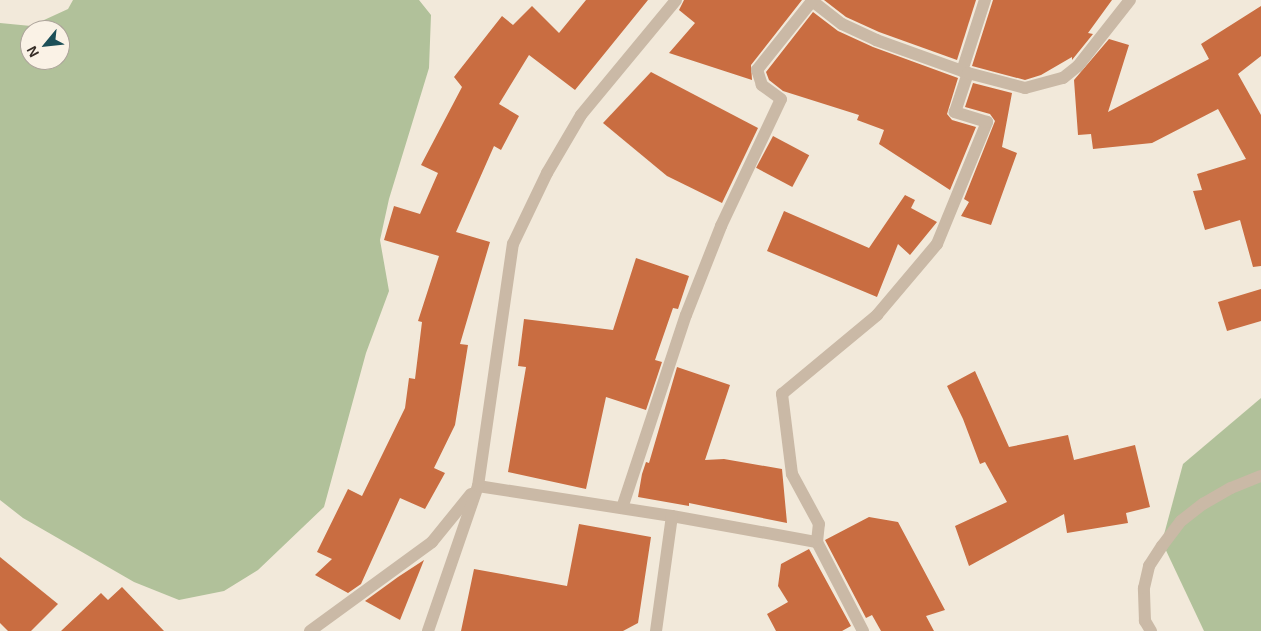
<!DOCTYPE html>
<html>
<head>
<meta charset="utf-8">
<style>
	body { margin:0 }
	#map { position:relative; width:1261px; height:631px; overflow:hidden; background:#f2e9da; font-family:Arial,sans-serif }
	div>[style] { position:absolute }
	.green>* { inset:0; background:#b1c19a }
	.building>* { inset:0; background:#c96d41; transform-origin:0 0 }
	.street>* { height:12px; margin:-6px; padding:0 6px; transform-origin:6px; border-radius:6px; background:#cab9a6 }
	span { translate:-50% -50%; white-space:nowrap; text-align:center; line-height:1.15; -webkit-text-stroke:5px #faf2e6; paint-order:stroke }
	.north { position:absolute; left:20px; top:20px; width:50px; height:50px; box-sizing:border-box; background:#faf2e6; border:1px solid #aca39a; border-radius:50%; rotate:242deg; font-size:14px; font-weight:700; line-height:20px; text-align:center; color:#362d27 }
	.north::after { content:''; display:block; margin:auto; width:18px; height:22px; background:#1c4f58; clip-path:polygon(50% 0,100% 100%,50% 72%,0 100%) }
</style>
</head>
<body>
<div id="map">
	<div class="green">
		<i style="clip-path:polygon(evenodd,73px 0,419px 0,431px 15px,429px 68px,389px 199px,380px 240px,389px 291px,366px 353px,324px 507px,258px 570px,224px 591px,179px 600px,134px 582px,23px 518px,0 500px,0 23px,31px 26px,68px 9px,73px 0,30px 30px,60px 30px,60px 60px,30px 60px,30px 30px)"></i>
		<i style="clip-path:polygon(1261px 398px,1261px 631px,1204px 631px,1162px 542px,1183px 464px)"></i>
	</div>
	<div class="building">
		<i style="clip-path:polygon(586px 0,648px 0,575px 90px,529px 55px,499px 104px,519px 116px,501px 150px,494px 146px,456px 232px,490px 242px,460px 344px,468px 345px,455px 425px,434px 468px,445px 473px,425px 509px,400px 498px,361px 584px,348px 593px,315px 575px,332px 559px,317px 552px,348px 489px,362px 496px,405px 408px,409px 378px,415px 379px,422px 322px,418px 321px,439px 256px,384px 240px,394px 206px,420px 214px,438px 173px,421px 165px,462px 87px,454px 77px,502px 16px,513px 25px,532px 6px,559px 33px)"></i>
		<i style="clip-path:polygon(684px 0,802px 0,751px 65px,752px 80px,669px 53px,695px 23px,679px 10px)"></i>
		<i style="clip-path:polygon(824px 0,976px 0,957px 60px,879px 32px,846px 17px)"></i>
		<i style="clip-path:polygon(993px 0,1112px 0,1088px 33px,1093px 34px,1072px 60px,1072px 57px,1041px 75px,1025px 80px,972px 66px)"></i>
		<i style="clip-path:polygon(1261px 6px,1261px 56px,1238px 74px,1261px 115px,1261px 266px,1253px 267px,1240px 220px,1205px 230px,1193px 191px,1202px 190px,1197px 174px,1246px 159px,1218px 109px,1152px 143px,1093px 149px,1091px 134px,1078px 135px,1074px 80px,1109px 39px,1129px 45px,1108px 112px,1209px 59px,1201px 44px)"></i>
		<i style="clip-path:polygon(813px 12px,838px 31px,873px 47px,958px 78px,947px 114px,952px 120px,976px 127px,950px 190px,879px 144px,884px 130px,857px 120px,859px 115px,783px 91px,769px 80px,766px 72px)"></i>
		<i style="clip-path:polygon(651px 72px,758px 128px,722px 203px,667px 176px,603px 123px)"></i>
		<i style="clip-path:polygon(973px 83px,1012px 93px,1002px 147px,1017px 153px,991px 225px,961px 216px,969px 202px,964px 199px,995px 121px,990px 114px,965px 107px)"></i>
		<i style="left:773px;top:136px;width:41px;height:36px;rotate:28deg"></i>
		<i style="clip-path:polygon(905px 195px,915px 200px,911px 208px,937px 222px,910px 255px,898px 244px,877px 297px,767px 251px,784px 211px,869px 248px)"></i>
		<i style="clip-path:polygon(636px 258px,689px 276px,678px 309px,673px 308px,655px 360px,662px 362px,646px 410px,606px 397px,586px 489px,508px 472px,526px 367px,518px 366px,524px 319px,613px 330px)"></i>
		<i style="clip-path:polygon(1261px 289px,1261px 321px,1227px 331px,1218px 302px)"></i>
		<i style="clip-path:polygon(677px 367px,730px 385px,705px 460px,724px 459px,782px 469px,787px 523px,689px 503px,689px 506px,638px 497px,642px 474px,646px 462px,649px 463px)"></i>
		<i style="clip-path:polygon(975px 371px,1009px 447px,1068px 435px,1074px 460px,1135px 445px,1150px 507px,1126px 513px,1128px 523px,1067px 533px,1064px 514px,969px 566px,955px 526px,1007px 502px,985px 462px,980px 464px,963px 419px,947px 386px)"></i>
		<i style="clip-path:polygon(869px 517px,898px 522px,945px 610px,926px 616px,934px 631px,881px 631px,872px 615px,866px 618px,825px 540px)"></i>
		<i style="clip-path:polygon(579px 524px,651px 537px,638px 623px,623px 631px,461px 631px,474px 569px,567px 586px)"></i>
		<i style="clip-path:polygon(809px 549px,851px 626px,842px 631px,776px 631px,767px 614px,788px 602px,778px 586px,781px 564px)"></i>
		<i style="clip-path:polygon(0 557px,58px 604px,31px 631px,8px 631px,0 623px)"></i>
		<i style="clip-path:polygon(424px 560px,400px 620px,365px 601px,398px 577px)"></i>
		<i style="clip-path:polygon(122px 587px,164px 631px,61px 631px,101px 593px,108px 600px)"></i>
	</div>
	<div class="street">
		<i style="left:811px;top:0;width:39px;rotate:38deg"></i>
		<i style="left:842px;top:24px;width:38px;rotate:25deg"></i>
		<i style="left:876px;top:40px;width:98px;rotate:19.7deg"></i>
		<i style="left:962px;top:71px;width:75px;rotate:-72.1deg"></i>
		<i style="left:478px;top:486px;width:196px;rotate:8.8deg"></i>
		<i style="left:672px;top:516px;width:147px;rotate:10.2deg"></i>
		<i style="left:622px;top:508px;width:203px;rotate:-71.7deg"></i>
		<i style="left:686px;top:315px;width:96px;rotate:-68.5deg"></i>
		<i style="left:721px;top:226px;width:140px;rotate:-64.7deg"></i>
		<i style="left:781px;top:99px;width:24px;rotate:-144deg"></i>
		<i style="left:762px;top:85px;width:16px;rotate:-108deg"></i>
		<i style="left:757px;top:70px;width:88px;rotate:-51.4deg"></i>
		<i style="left:310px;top:631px;width:151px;rotate:-36.1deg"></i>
		<i style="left:432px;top:542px;width:62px;rotate:-50.9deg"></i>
		<i style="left:428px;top:631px;width:153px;rotate:-71deg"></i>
		<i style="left:478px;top:486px;width:245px;rotate:-81.8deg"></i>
		<i style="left:513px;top:244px;width:79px;rotate:-64.4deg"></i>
		<i style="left:547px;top:173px;width:67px;rotate:-59.6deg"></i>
		<i style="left:581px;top:115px;width:149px;rotate:-50.4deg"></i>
		<i style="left:656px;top:631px;width:116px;rotate:-82.1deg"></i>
		<i style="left:863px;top:631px;width:100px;rotate:-117.3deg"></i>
		<i style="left:817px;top:542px;width:18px;rotate:-84deg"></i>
		<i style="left:819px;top:524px;width:57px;rotate:-118.4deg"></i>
		<i style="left:792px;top:474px;width:81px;rotate:-97.1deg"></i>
		<i style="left:782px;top:394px;width:124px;rotate:-39.7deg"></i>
		<i style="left:877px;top:315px;width:93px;rotate:-49.8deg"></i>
		<i style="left:937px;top:244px;width:132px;rotate:-67.7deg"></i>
		<i style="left:987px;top:122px;width:34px;rotate:-163deg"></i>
		<i style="left:955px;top:112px;width:41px;rotate:-71.6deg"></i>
		<i style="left:968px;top:73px;width:59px;rotate:14.7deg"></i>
		<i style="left:1025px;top:88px;width:39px;rotate:-15deg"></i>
		<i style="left:1063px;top:78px;width:19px;rotate:-39deg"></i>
		<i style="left:1078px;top:66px;width:84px;rotate:-51.8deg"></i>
		<i style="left:1151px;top:631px;width:12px;rotate:-121deg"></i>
		<i style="left:1145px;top:621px;width:33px;rotate:-92deg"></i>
		<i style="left:1144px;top:588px;width:23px;rotate:-77deg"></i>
		<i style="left:1149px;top:566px;width:24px;rotate:-57deg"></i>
		<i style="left:1162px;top:546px;width:31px;rotate:-53deg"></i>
		<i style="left:1181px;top:521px;width:28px;rotate:-38deg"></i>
		<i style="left:1203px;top:504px;width:32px;rotate:-30deg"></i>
		<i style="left:1231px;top:488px;width:32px;rotate:-22deg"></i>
	</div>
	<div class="north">N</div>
</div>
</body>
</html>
